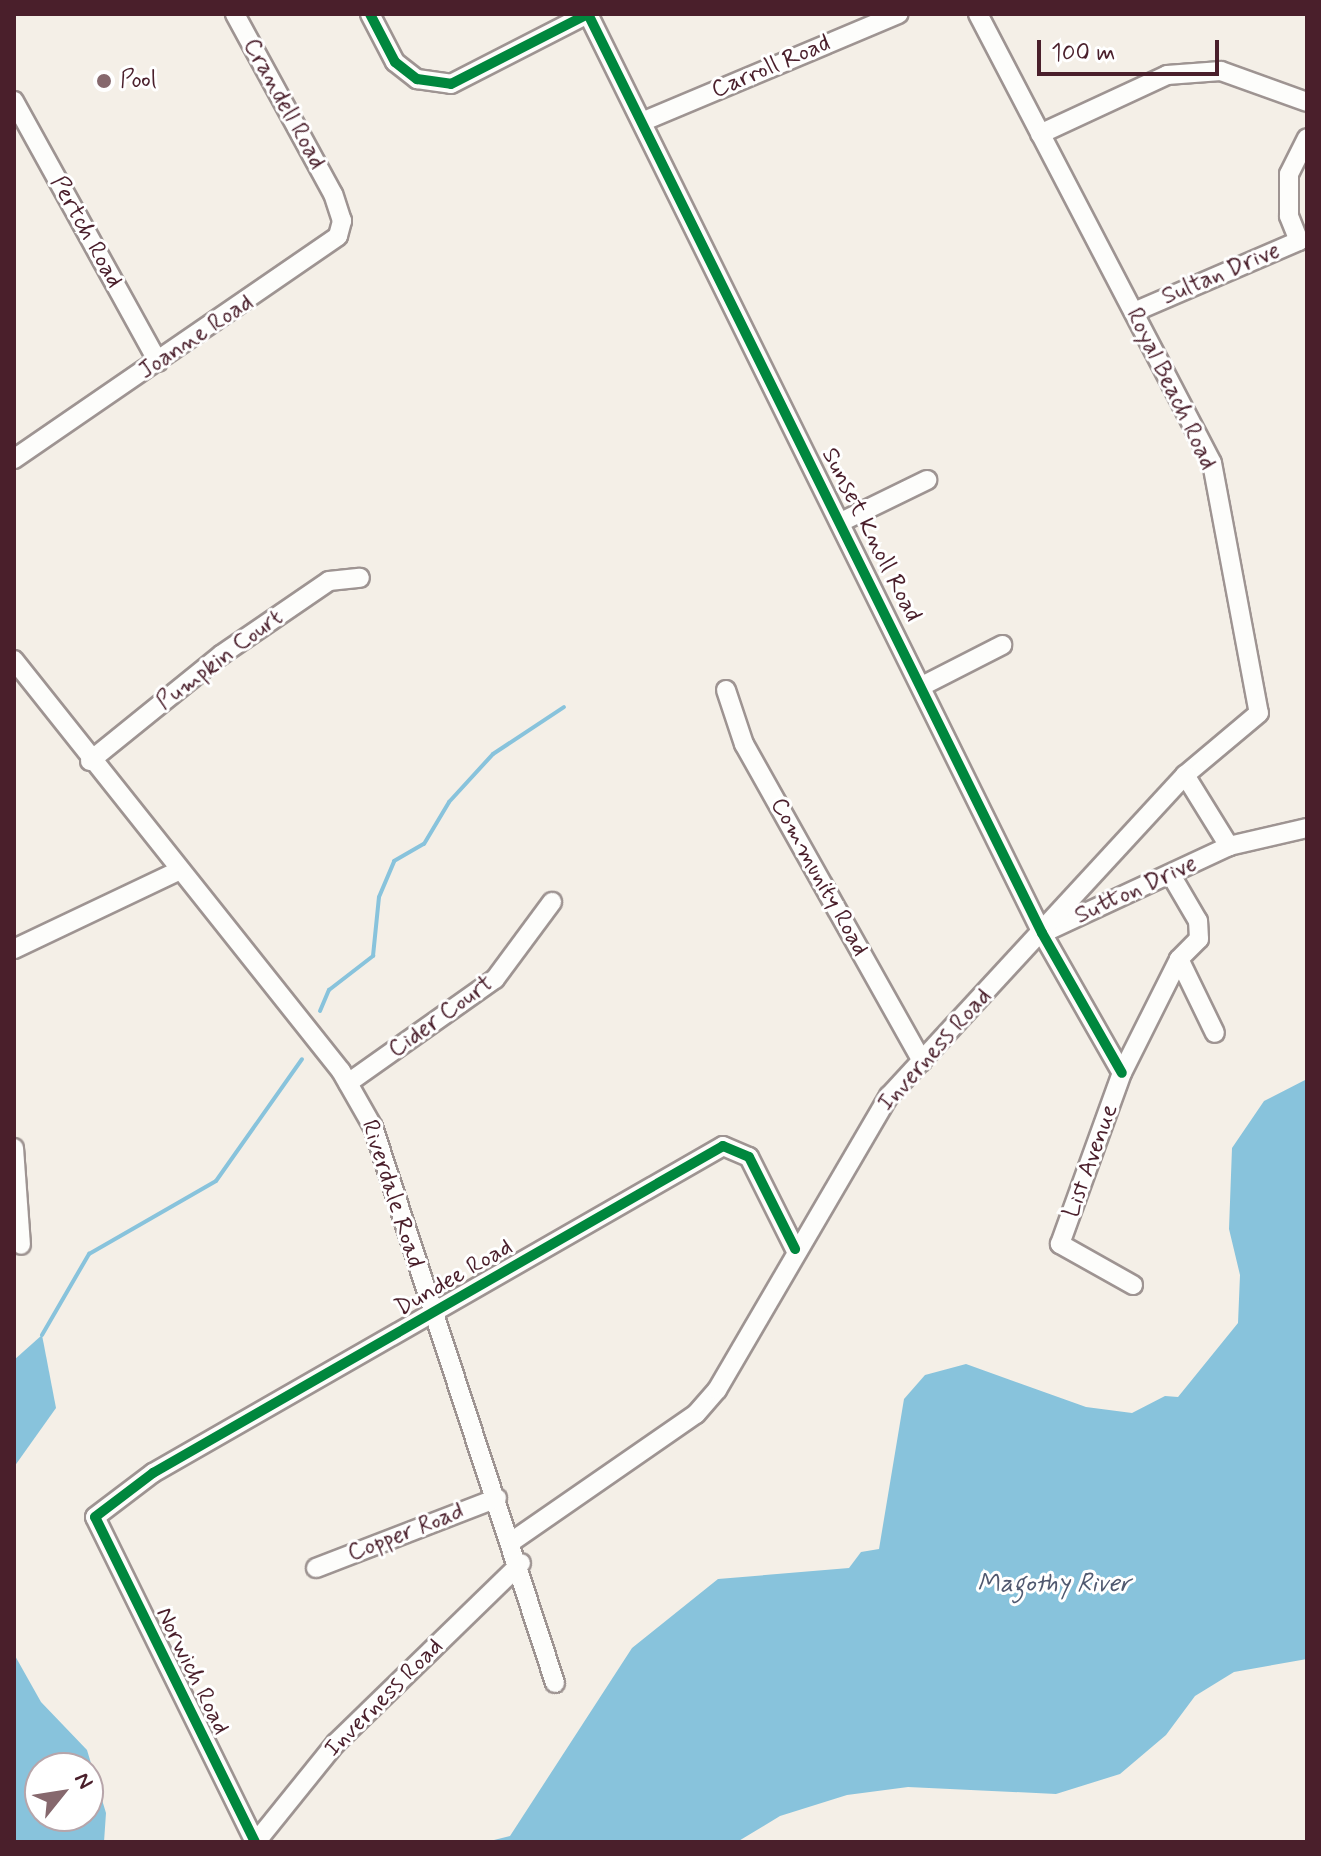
<!DOCTYPE html>
<html>
<head>
<meta charset="utf-8">
<style>
	body { margin:0 }
	#map { position:relative; width:1321px; height:1856px; overflow:hidden; background:#f4efe7; font-family:Mynerve,sans-serif }
	div>[style] { position:absolute }
	.water>* { inset:0; background:#88c3dc }
	.stream>* { height:4px; margin:-2px; padding:0 2px; transform-origin:2px; border-radius:2px; background:#88c3dc }
	.roads { filter:drop-shadow(2px 0 #9e9492) drop-shadow(-2px 0 #9e9492) drop-shadow(0 2px #9e9492) drop-shadow(0 -2px #9e9492) }
	.minor>* { height:18px; margin:-9px; padding:0 9px; transform-origin:9px; border-radius:9px; background:#fdfdfb }
	.cycleway>* { height:10px; margin:-5px; padding:0 5px; transform-origin:5px; border-radius:5px; background:#00873e }
	.dots>* { width:22px; height:22px; translate:-50% -50%; box-sizing:border-box; border:4px solid #fff; border-radius:50% }
	span { translate:-50% -50%; white-space:nowrap; text-align:center; line-height:1.15; -webkit-text-stroke:6px #fff; paint-order:stroke }
	.street-label { font-size:24px; color:#4a1f2b }
	.poi-label { font-size:24px; color:#4a1f2b }
	.left { translate:0 -50%; text-align:left }
	.water-label { font-size:26px; color:#505970; font-style:italic }
	.frame { position:absolute; inset:0; border:16px solid #4a1f2b; pointer-events:none }
	.north { position:absolute; left:24px; top:1752px; width:80px; height:80px; box-sizing:border-box; background:#fff; border:2px solid #b7a5aa; border-radius:50%; rotate:60deg; font-size:22px; font-weight:700; line-height:32px; text-align:center; color:#4a1f2b }
	.north::after { content:''; display:block; margin:auto; width:28px; height:36px; background:#86686d; clip-path:polygon(50% 0,100% 100%,50% 72%,0 100%) }
	.scale { position:absolute; left:1037px; top:40px; width:182px; height:36px; box-sizing:border-box; border:4px solid #4a1f2b; border-top:0; padding-left:10px; font-size:24px; line-height:28px; white-space:nowrap; color:#4a1f2b; -webkit-text-stroke:6px #fff; paint-order:stroke }
</style>
</head>
<body>
<div id="map">
	<div class="water">
		<i style="clip-path:polygon(1307px 1079px,1307px 1659px,1234px 1672px,1195px 1696px,1166px 1735px,1120px 1774px,1056px 1794px,908px 1787px,847px 1795px,780px 1816px,737px 1842px,486px 1842px,510px 1836px,632px 1648px,718px 1579px,849px 1568px,861px 1552px,879px 1549px,904px 1399px,925px 1375px,966px 1364px,1086px 1407px,1132px 1413px,1165px 1396px,1178px 1397px,1238px 1323px,1240px 1275px,1229px 1229px,1232px 1148px,1264px 1101px)"></i>
		<i style="clip-path:polygon(42px 1335px,56px 1408px,14px 1467px,14px 1360px)"></i>
		<i style="clip-path:polygon(evenodd,14px 1654px,41px 1702px,87px 1750px,106px 1813px,104px 1842px,14px 1842px,14px 1654px,88px 1768px,88px 1816px,40px 1816px,40px 1768px,88px 1768px)"></i>
	</div>
	<div class="stream">
		<i style="left:320px;top:1011px;width:23px;rotate:-67deg"></i>
		<i style="left:329px;top:990px;width:56px;rotate:-37.7deg"></i>
		<i style="left:373px;top:956px;width:59px;rotate:-84.2deg"></i>
		<i style="left:379px;top:897px;width:39px;rotate:-67deg"></i>
		<i style="left:394px;top:861px;width:34px;rotate:-30deg"></i>
		<i style="left:424px;top:844px;width:49px;rotate:-59.2deg"></i>
		<i style="left:449px;top:802px;width:65px;rotate:-47.5deg"></i>
		<i style="left:493px;top:754px;width:85px;rotate:-33.5deg"></i>
		<i style="left:42px;top:1335px;width:94px;rotate:-59.9deg"></i>
		<i style="left:89px;top:1254px;width:146px;rotate:-29.9deg"></i>
		<i style="left:216px;top:1181px;width:149px;rotate:-54.8deg"></i>
	</div>
	<div class="roads">
		<div class="minor">
			<i style="left:370px;top:14px;width:54px;rotate:62.5deg"></i>
			<i style="left:395px;top:62px;width:28px;rotate:38deg"></i>
			<i style="left:417px;top:79px;width:34px;rotate:8deg"></i>
			<i style="left:451px;top:84px;width:154px;rotate:-27.1deg"></i>
			<i style="left:588px;top:14px;width:1025px;rotate:63.71deg"></i>
			<i style="left:1042px;top:933px;width:161px;rotate:60.3deg"></i>
			<i style="left:978px;top:14px;width:506px;rotate:62.47deg"></i>
			<i style="left:1212px;top:463px;width:254px;rotate:79.4deg"></i>
			<i style="left:1259px;top:713px;width:97px;rotate:140deg"></i>
			<i style="left:1185px;top:775px;width:84px;rotate:58.2deg"></i>
			<i style="left:14px;top:101px;width:298px;rotate:61.1deg"></i>
			<i style="left:644px;top:121px;width:276px;rotate:-22.8deg"></i>
			<i style="left:1040px;top:134px;width:140px;rotate:-24.9deg"></i>
			<i style="left:1167px;top:75px;width:54px;rotate:-4.2deg"></i>
			<i style="left:1221px;top:71px;width:91px;rotate:19.8deg"></i>
			<i style="left:1134px;top:312px;width:180px;rotate:-23.3deg"></i>
			<i style="left:1299px;top:241px;width:27px;rotate:-112deg"></i>
			<i style="left:1289px;top:216px;width:42px;rotate:-90deg"></i>
			<i style="left:1289px;top:174px;width:40px;rotate:-63.4deg"></i>
			<i style="left:14px;top:459px;width:393px;rotate:-34.5deg"></i>
			<i style="left:338px;top:236px;width:16px;rotate:-75deg"></i>
			<i style="left:342px;top:221px;width:28px;rotate:-108deg"></i>
			<i style="left:333px;top:194px;width:205px;rotate:-118.6deg"></i>
			<i style="left:841px;top:522px;width:96px;rotate:-26deg"></i>
			<i style="left:14px;top:660px;width:525px;rotate:51.49deg"></i>
			<i style="left:341px;top:1071px;width:64px;rotate:60.3deg"></i>
			<i style="left:373px;top:1127px;width:585px;rotate:71.87deg"></i>
			<i style="left:924px;top:685px;width:88px;rotate:-27.1deg"></i>
			<i style="left:726px;top:690px;width:57px;rotate:71.6deg"></i>
			<i style="left:744px;top:744px;width:364px;rotate:60.7deg"></i>
			<i style="left:90px;top:761px;width:169px;rotate:-39deg"></i>
			<i style="left:221px;top:655px;width:131px;rotate:-34.4deg"></i>
			<i style="left:329px;top:581px;width:31px;rotate:-6deg"></i>
			<i style="left:1047px;top:931px;width:201px;rotate:-25deg"></i>
			<i style="left:1229px;top:846px;width:80px;rotate:-13deg"></i>
			<i style="left:14px;top:949px;width:182px;rotate:-25.4deg"></i>
			<i style="left:1179px;top:959px;width:82px;rotate:64.1deg"></i>
			<i style="left:348px;top:1083px;width:180px;rotate:-35.3deg"></i>
			<i style="left:495px;top:979px;width:96px;rotate:-53.5deg"></i>
			<i style="left:14px;top:1148px;width:97px;rotate:85.9deg"></i>
			<i style="left:1133px;top:1285px;width:84px;rotate:-150.7deg"></i>
			<i style="left:1060px;top:1244px;width:182px;rotate:-70.1deg"></i>
			<i style="left:1122px;top:1073px;width:127px;rotate:-63.4deg"></i>
			<i style="left:1179px;top:959px;width:28px;rotate:-45deg"></i>
			<i style="left:1199px;top:939px;width:18px;rotate:-93deg"></i>
			<i style="left:1198px;top:921px;width:53px;rotate:-120.4deg"></i>
			<i style="left:514px;top:1540px;width:221px;rotate:-34.7deg"></i>
			<i style="left:696px;top:1414px;width:32px;rotate:-49deg"></i>
			<i style="left:717px;top:1390px;width:341px;rotate:-59.7deg"></i>
			<i style="left:889px;top:1096px;width:437px;rotate:-47.3deg"></i>
			<i style="left:316px;top:1568px;width:194px;rotate:-21.1deg"></i>
			<i style="left:255px;top:1842px;width:362px;rotate:-116.2deg"></i>
			<i style="left:95px;top:1517px;width:73px;rotate:-37.2deg"></i>
			<i style="left:153px;top:1473px;width:657px;rotate:-29.84deg"></i>
			<i style="left:723px;top:1146px;width:28px;rotate:23deg"></i>
			<i style="left:749px;top:1157px;width:103px;rotate:63.4deg"></i>
			<i style="left:256px;top:1842px;width:127px;rotate:-51.1deg"></i>
			<i style="left:336px;top:1743px;width:258px;rotate:-44.2deg"></i>
		</div>
	</div>
	<div class="cycleway">
		<i style="left:370px;top:14px;width:54px;rotate:62.5deg"></i>
		<i style="left:395px;top:62px;width:28px;rotate:38deg"></i>
		<i style="left:417px;top:79px;width:34px;rotate:8deg"></i>
		<i style="left:451px;top:84px;width:154px;rotate:-27.1deg"></i>
		<i style="left:588px;top:14px;width:1025px;rotate:63.71deg"></i>
		<i style="left:1042px;top:933px;width:161px;rotate:60.3deg"></i>
		<i style="left:255px;top:1842px;width:362px;rotate:-116.2deg"></i>
		<i style="left:95px;top:1517px;width:73px;rotate:-37.2deg"></i>
		<i style="left:153px;top:1473px;width:657px;rotate:-29.84deg"></i>
		<i style="left:723px;top:1146px;width:28px;rotate:23deg"></i>
		<i style="left:749px;top:1157px;width:103px;rotate:63.4deg"></i>
	</div>
	<div class="dots">
		<i style="left:104px;top:81px;background:#86686d"></i>
	</div>
	<div class="street-label">
		<span style="left:771px;top:67px;rotate:-23deg">Carroll Road</span>
		<span style="left:284px;top:104px;rotate:61deg">Crandell Road</span>
		<span style="left:86px;top:232px;rotate:61deg">Pertch Road</span>
		<span style="left:1221px;top:274px;rotate:-23deg">Sultan Drive</span>
		<span style="left:196px;top:337px;rotate:-34deg">Joanne Road</span>
		<span style="left:1171px;top:389px;rotate:64deg">Royal Beach Road</span>
		<span style="left:871px;top:535px;rotate:63deg">Sunset Knoll Road</span>
		<span style="left:220px;top:660px;rotate:-37deg">Pumpkin Court</span>
		<span style="left:819px;top:877px;rotate:61deg">Community Road</span>
		<span style="left:1136px;top:890px;rotate:-25deg">Sutton Drive</span>
		<span style="left:441px;top:1017px;rotate:-36deg">Cider Court</span>
		<span style="left:935px;top:1050px;rotate:-48deg">Inverness Road</span>
		<span style="left:1091px;top:1161px;rotate:-70deg">List Avenue</span>
		<span style="left:392px;top:1194px;rotate:72deg">Riverdale Road</span>
		<span style="left:454px;top:1278px;rotate:-30deg">Dundee Road</span>
		<span style="left:406px;top:1533px;rotate:-21deg">Copper Road</span>
		<span style="left:192px;top:1671px;rotate:64deg">Norwich Road</span>
		<span style="left:384px;top:1698px;rotate:-45deg">Inverness Road</span>
	</div>
	<div class="poi-label">
		<span class="left" style="left:120px;top:81px">Pool</span>
	</div>
	<div class="water-label">
		<span style="left:1054px;top:1585px">Magothy River</span>
	</div>
	<div class="frame"></div>
	<div class="north">N</div>
	<div class="scale">100 m</div>
</div>
</body>
</html>
